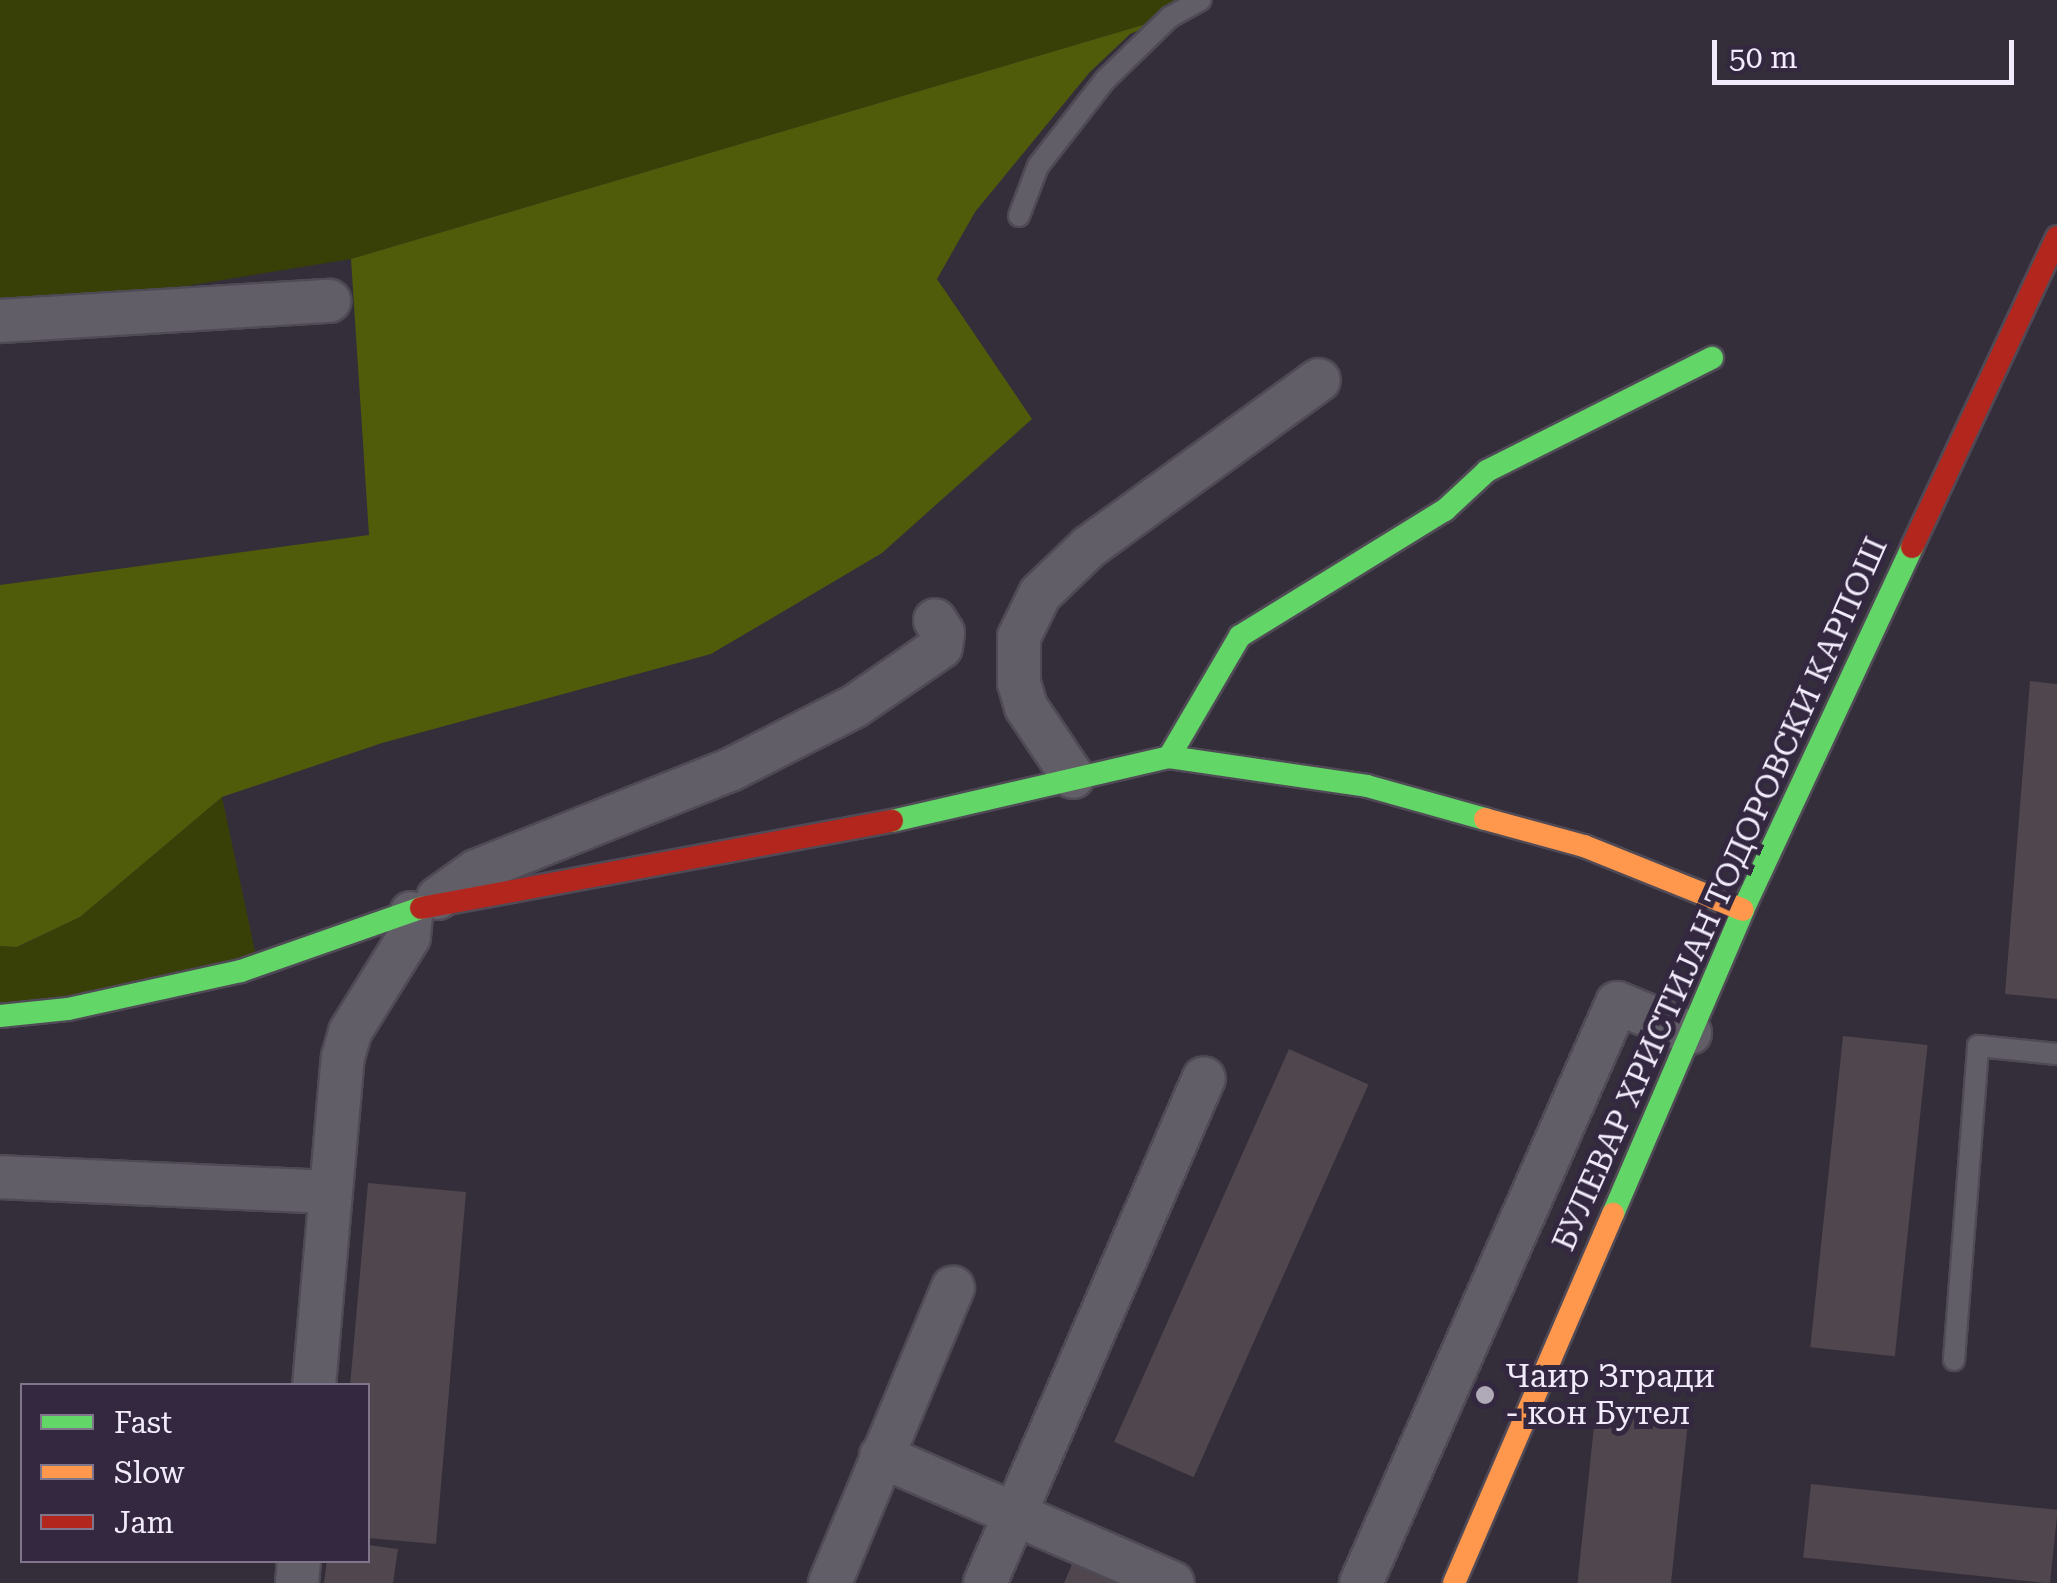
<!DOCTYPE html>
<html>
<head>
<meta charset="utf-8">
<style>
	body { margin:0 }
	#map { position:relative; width:2057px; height:1583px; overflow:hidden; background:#342e3a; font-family:"Roboto Serif",serif }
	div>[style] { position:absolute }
	.green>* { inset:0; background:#384008 }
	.forest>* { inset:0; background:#505c09 }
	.building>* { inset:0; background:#4f464e; transform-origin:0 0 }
	.roads { filter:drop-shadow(2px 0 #4f4a55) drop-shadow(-2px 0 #4f4a55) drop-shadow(0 2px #4f4a55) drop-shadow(0 -2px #4f4a55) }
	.lane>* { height:20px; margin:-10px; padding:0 10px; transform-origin:10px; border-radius:10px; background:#625e67 }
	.street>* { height:42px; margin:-21px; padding:0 21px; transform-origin:21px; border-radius:21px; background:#625e67 }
	.fast>* { height:22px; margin:-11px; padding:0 11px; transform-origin:11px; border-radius:11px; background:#63d668 }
	.slow>* { height:22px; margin:-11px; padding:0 11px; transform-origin:11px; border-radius:11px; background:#ff974d }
	.jam>* { height:22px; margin:-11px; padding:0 11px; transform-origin:11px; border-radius:11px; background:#b3261e }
	.dots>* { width:28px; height:28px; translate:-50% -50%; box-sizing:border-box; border:5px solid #332840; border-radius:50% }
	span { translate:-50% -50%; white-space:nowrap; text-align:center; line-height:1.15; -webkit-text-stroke:10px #332840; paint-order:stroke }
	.street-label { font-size:32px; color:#f2ebfb }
	.poi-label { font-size:32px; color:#f2ebfb }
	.left { translate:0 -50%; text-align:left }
	.legend { position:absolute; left:20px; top:1383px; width:350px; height:180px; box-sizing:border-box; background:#332840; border:2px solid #7f768b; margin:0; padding:12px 18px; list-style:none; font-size:30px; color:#f2ebfb }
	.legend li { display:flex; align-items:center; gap:20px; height:50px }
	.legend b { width:50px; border:2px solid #7f768b }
	.scale { position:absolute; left:1712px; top:40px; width:302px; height:45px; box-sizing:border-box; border:5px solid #f2ebfb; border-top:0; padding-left:12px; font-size:30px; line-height:35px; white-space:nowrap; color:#f2ebfb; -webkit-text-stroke:8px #332840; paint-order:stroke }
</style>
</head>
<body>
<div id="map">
	<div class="green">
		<i style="clip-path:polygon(0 0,1201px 0,1170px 17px,351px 259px,186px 286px,0 301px)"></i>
		<i style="clip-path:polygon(222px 797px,258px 965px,0 1016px,0 946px,18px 947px,80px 917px)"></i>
	</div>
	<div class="forest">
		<i style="clip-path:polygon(1170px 17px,1130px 34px,1089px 73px,975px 212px,937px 279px,1032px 419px,882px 553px,711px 654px,382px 743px,222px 797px,80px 917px,17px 947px,0 946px,0 585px,369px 535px,351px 259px)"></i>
	</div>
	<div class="building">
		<i style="clip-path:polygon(2030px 681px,2057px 684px,2057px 999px,2005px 994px)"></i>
		<i style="left:1843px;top:1036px;width:85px;height:313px;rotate:6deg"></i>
		<i style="left:1289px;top:1049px;width:87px;height:430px;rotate:24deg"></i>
		<i style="clip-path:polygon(368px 1183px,466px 1192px,436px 1544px,368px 1538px,368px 1386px,350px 1386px)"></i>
		<i style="left:1596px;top:1407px;width:93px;height:177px;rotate:6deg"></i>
		<i style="left:1811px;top:1484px;width:248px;height:74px;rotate:6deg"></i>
		<i style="clip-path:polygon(368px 1545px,398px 1549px,393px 1583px,324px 1583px,327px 1560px,368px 1560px)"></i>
		<i style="clip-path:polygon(1075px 1557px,1135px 1583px,1064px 1583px)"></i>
	</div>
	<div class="roads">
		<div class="lane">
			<i style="left:1019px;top:216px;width:53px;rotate:-69.2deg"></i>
			<i style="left:1038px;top:166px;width:109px;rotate:-52.1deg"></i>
			<i style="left:1105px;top:80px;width:91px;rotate:-44.1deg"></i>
			<i style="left:1170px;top:17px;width:35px;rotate:-29deg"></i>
			<i style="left:1954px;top:1360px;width:315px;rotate:-85.6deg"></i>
			<i style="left:1978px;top:1046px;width:79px;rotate:5.8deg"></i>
		</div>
		<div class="street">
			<i style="left:0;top:321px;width:330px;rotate:-3.5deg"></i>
			<i style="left:1073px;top:777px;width:84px;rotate:-123.9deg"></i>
			<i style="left:1026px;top:707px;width:25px;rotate:-106deg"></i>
			<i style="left:1019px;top:683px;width:46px;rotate:-90deg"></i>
			<i style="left:1019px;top:637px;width:48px;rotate:-64deg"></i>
			<i style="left:1040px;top:594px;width:68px;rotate:-43.8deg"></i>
			<i style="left:1089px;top:547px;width:284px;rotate:-36deg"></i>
			<i style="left:438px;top:898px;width:47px;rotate:-35.4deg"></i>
			<i style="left:476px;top:871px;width:273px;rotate:-21.7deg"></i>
			<i style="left:730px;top:770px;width:140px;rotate:-27.1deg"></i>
			<i style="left:855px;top:706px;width:104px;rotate:-34.5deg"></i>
			<i style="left:941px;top:647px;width:14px;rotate:-82deg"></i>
			<i style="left:943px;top:633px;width:15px;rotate:-122deg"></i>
			<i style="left:0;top:1177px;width:331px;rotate:2.6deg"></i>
			<i style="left:314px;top:1386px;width:330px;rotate:-85deg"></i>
			<i style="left:343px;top:1057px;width:26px;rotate:-74deg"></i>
			<i style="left:350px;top:1032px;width:112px;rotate:-58.2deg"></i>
			<i style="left:409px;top:937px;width:24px;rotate:-85deg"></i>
			<i style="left:881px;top:1456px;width:318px;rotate:23.5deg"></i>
			<i style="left:297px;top:1583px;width:23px;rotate:-85deg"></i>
			<i style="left:830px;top:1583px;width:320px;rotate:-67.4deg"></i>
			<i style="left:985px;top:1583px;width:550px;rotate:-66.56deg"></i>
			<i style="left:1361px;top:1583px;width:634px;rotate:-66.18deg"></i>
			<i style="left:1617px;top:1003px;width:79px;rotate:22.3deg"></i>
		</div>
		<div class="fast">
			<i style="left:1169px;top:757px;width:140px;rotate:-59.6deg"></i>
			<i style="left:1240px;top:636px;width:241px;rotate:-31.6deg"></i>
			<i style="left:1445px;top:510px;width:57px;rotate:-42.9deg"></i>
			<i style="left:1487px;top:471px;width:252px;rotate:-26.7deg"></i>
			<i style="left:892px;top:821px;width:284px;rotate:-13deg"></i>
			<i style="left:1169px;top:757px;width:200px;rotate:8.3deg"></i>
			<i style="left:1367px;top:786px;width:123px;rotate:15.6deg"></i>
			<i style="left:0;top:1016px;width:68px;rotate:-5.9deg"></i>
			<i style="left:68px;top:1009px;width:177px;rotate:-12.4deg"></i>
			<i style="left:241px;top:971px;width:191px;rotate:-19.3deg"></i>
			<i style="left:1613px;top:1214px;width:331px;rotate:-66.8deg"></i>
			<i style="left:1743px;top:910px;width:400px;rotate:-65deg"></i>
		</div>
		<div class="slow">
			<i style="left:1485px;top:819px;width:103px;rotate:15.3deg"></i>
			<i style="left:1584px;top:846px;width:171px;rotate:21.9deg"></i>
			<i style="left:1454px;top:1583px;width:402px;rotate:-66.7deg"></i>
		</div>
		<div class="jam">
			<i style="left:1912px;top:547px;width:342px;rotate:-64.9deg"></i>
			<i style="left:421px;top:908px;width:479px;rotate:-10.5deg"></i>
		</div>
	</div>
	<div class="dots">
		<i style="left:1485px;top:1395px;background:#b0a9b7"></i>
	</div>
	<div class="street-label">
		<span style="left:1720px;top:894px;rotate:-66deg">БУЛЕВАР ХРИСТИЈАН ТОДОРОВСКИ КАРПОШ</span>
	</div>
	<div class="poi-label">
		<span class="left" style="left:1505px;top:1395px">Чаир Згради<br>- кон Бутел</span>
	</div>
	<ul class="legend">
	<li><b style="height:12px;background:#63d668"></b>Fast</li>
	<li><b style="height:12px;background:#ff974d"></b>Slow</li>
	<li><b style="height:12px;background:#b3261e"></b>Jam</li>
	</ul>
	<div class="scale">50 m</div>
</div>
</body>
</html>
